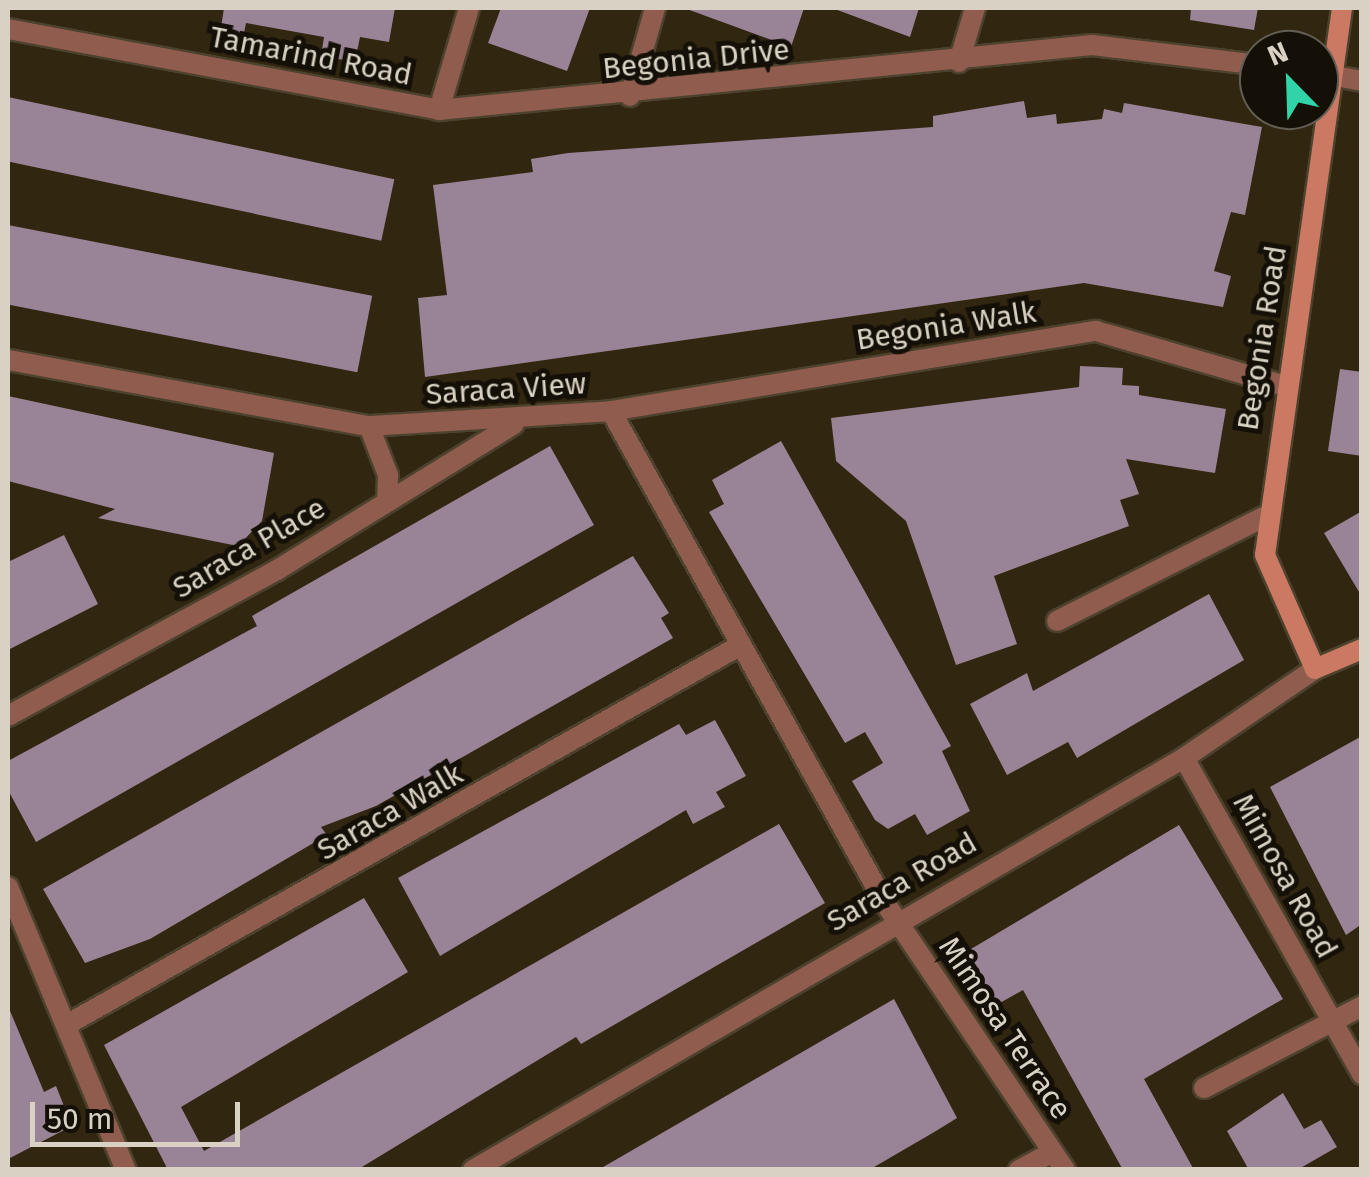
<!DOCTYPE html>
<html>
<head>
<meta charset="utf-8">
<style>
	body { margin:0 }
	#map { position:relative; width:1369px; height:1177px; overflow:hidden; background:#312610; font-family:"Fira Sans",sans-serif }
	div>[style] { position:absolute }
	.building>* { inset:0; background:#998396; transform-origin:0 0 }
	.roads { filter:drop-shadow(2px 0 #4c422d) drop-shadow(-2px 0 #4c422d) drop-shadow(0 2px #4c422d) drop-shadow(0 -2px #4c422d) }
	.street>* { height:20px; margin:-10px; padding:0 10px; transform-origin:10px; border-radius:10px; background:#905c4e }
	.secondary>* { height:20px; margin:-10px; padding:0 10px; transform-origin:10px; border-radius:10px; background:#cb7963 }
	span { translate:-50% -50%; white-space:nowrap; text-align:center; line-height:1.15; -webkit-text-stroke:10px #151007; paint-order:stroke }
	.street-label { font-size:30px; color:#d9d2c4 }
	.frame { position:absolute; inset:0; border:10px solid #d9d2c4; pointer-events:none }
	.north { position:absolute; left:1239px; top:30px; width:100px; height:100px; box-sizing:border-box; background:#151007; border:2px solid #635e53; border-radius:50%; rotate:337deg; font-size:28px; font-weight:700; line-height:40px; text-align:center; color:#d9d2c4 }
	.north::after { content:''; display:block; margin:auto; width:35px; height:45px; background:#31d4a9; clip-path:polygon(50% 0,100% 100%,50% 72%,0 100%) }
	.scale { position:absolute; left:30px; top:1102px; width:210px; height:45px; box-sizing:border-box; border:5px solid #d9d2c4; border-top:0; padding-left:12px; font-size:30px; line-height:35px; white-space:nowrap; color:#d9d2c4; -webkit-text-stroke:8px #151007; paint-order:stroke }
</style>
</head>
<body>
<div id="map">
	<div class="building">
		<i style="clip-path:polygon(224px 8px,395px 8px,389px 42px,360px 37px,355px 62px,321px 56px,324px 37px,246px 23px,243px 38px,220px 34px)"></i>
		<i style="clip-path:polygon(501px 8px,590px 8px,567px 71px,488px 43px)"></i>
		<i style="clip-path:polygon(684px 8px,804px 8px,791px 47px)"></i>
		<i style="clip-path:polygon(832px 8px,919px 8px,910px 37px)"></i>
		<i style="clip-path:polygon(1191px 8px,1258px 8px,1254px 30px,1190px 20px)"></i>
		<i style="left:8px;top:97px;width:395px;height:63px;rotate:12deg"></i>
		<i style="clip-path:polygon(1024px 101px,1027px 118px,1056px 114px,1057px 124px,1102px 119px,1104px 109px,1122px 113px,1124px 103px,1262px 127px,1245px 215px,1231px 212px,1214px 271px,1231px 276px,1223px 307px,1084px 283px,425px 377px,418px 298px,447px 295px,433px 185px,533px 172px,531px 159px,568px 153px,933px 127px,933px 116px)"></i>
		<i style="left:8px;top:225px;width:371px;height:78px;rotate:11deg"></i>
		<i style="clip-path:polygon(1080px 366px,1123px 368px,1122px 385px,1139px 386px,1139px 395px,1226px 409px,1215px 473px,1126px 459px,1139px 494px,1120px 500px,1129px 526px,994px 576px,1017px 644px,956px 665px,906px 521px,836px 461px,831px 418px,1079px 387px)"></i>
		<i style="clip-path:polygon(1340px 369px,1362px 372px,1362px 456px,1328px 451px)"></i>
		<i style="clip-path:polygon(8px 396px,274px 453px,262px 521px,238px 546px,98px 518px,115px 509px,8px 481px)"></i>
		<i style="clip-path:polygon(781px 441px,951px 746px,942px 751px,970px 811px,927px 835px,915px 814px,888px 829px,875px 820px,852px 781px,883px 763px,865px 732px,845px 743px,709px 512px,724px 504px,712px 480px)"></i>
		<i style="clip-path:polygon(550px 446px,594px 525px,36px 842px,8px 790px,8px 761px,257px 626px,252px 616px)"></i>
		<i style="clip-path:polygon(1362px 511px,1362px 597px,1324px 533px)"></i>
		<i style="clip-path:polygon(64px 535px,98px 604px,8px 650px,8px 562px)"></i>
		<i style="clip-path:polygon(633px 556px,669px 613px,661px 618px,673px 638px,376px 806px,321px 827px,327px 835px,150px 939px,85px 963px,43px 889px)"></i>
		<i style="clip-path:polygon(1209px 594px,1244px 660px,1077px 758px,1068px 742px,1007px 775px,970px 704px,1027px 673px,1033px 691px)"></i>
		<i style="clip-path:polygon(715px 720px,746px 776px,716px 792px,725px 807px,693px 824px,686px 810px,440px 956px,398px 878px,679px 724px,686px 735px)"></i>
		<i style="clip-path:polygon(1362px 736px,1362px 924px,1346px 935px,1270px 787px)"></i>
		<i style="clip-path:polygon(779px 824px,825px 903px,581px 1044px,576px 1037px,357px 1170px,168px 1170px,104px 1045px,364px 898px,408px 972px,181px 1107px,204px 1151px)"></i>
		<i style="clip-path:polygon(1179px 825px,1283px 999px,1144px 1079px,1194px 1170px,1123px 1170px,1023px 990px,991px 1008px,961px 955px)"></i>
		<i style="clip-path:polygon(894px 999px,957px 1118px,936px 1131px,869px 1170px,598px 1170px)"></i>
		<i style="clip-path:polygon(8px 1006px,44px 1092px,56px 1086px,72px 1126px,8px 1159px)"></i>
		<i style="clip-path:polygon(1283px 1093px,1304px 1129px,1321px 1120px,1337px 1147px,1297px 1170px,1249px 1170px,1227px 1131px)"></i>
	</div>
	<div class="roads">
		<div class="street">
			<i style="left:8px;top:29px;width:439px;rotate:10.6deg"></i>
			<i style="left:439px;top:110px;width:656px;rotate:-5.68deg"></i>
			<i style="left:1092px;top:45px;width:168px;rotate:6.8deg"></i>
			<i style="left:959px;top:62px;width:56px;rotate:-73.5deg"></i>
			<i style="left:1319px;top:73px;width:44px;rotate:10.5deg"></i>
			<i style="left:630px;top:96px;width:91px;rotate:-74.1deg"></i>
			<i style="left:439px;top:110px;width:106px;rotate:-73.6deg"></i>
			<i style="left:8px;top:360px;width:367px;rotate:10.4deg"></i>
			<i style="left:369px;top:426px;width:242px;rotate:-3.5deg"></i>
			<i style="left:611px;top:411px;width:492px;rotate:-9.4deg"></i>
			<i style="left:1096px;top:331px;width:197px;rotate:16.2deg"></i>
			<i style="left:611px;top:411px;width:563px;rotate:60.89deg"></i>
			<i style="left:885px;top:903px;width:322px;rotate:56deg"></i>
			<i style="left:369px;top:426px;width:53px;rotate:68.8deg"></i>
			<i style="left:388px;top:475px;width:26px;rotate:92deg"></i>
			<i style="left:1057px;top:621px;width:232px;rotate:-26.7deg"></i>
			<i style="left:8px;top:716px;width:306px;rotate:-28.5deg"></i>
			<i style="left:277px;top:570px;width:278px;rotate:-31.6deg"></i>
			<i style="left:1184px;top:758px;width:363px;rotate:60.6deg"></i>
			<i style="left:8px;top:887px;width:307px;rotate:67.4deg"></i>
			<i style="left:68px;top:1024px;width:770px;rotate:-29.39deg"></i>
			<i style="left:1204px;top:1088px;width:178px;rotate:-27.4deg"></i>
			<i style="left:473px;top:1170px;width:822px;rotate:-30.09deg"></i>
			<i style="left:1184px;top:758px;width:158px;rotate:-34.2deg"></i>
			<i style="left:1019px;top:1170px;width:38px;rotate:-28deg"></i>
		</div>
		<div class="secondary">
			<i style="left:1342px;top:8px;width:552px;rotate:98.01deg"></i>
			<i style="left:1265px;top:555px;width:124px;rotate:66.3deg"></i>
			<i style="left:1315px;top:669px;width:51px;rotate:-23.1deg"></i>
		</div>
	</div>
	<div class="street-label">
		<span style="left:311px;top:56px;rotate:11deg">Tamarind Road</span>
		<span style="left:696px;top:59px;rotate:-6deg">Begonia Drive</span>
		<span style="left:946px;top:326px;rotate:-9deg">Begonia Walk</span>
		<span style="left:1262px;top:338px;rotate:-81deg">Begonia Road</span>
		<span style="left:506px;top:389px;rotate:-4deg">Saraca View</span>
		<span style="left:249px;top:548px;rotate:-30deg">Saraca Place</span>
		<span style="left:390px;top:812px;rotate:-30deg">Saraca Walk</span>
		<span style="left:1285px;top:876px;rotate:61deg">Mimosa Road</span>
		<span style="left:902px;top:882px;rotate:-30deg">Saraca Road</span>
		<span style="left:1005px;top:1028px;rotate:56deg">Mimosa Terrace</span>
	</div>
	<div class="frame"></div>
	<div class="north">N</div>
	<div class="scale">50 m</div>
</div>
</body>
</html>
